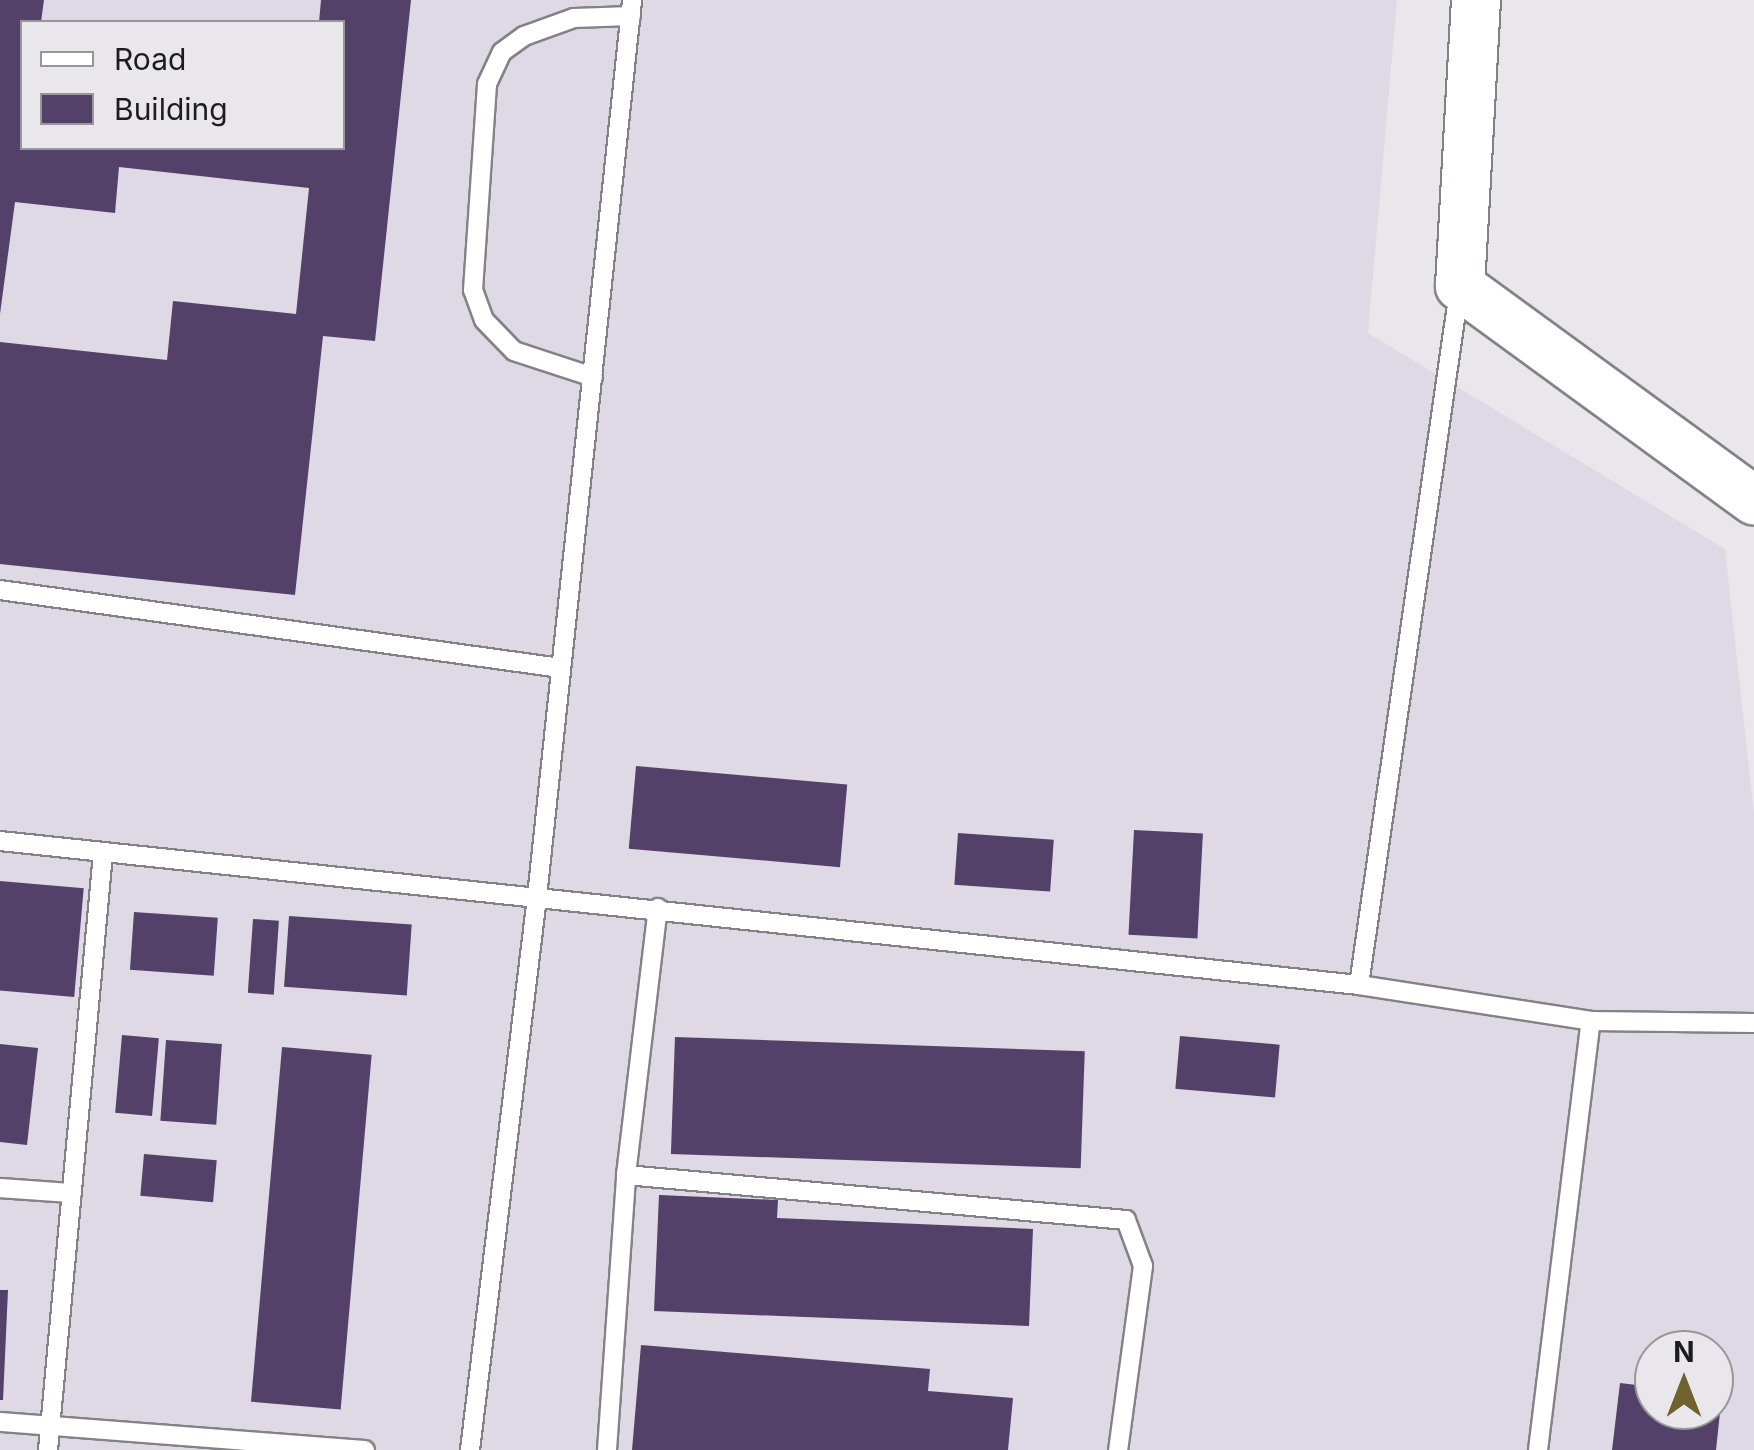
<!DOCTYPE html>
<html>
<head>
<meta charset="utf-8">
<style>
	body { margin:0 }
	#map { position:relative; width:1754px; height:1450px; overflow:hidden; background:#e9e7eb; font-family:Inter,sans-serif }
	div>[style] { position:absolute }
	.built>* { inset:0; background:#ded9e4 }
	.building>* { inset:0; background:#54416a; transform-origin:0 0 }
	.roads { filter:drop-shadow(2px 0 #848286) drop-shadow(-2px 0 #848286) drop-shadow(0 2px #848286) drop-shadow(0 -2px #848286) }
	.service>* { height:18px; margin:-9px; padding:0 9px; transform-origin:9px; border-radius:9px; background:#fff }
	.tertiary>* { height:48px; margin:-24px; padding:0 24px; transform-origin:24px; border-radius:24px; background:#fff }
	span { translate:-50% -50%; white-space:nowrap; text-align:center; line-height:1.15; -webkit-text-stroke:10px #e9e7eb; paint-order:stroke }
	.legend { position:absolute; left:20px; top:20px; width:325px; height:130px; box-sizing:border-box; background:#e9e7eb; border:2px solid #979699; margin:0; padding:12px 18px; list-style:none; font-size:30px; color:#1d1c1e }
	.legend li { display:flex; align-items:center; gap:20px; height:50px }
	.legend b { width:50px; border:2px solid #979699 }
	.north { position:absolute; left:1634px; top:1330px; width:100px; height:100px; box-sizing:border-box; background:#e9e7eb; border:2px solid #979699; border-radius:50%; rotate:0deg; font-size:28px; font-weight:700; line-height:40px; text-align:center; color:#1d1c1e }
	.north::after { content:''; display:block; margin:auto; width:35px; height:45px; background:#6f622f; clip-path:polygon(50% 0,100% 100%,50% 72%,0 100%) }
</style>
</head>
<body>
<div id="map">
	<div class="built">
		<i style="clip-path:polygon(evenodd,0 0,1397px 0,1368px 333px,1725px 549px,1754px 814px,1754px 1450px,0 1450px,0 0,22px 22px,342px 22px,342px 148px,22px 148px,22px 22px,0 0,1654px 1350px,1714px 1350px,1714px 1410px,1654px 1410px,1654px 1350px)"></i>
	</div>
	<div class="building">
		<i style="clip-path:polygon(0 0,44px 0,41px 22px,22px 22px,22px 148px,342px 148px,342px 22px,319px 22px,321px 0,411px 0,375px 341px,323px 336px,295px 595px,0 564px,0 342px,167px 360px,173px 301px,296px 314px,309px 188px,119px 167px,115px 213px,15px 202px,0 314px)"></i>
		<i style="left:636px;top:766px;width:212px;height:83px;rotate:5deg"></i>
		<i style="left:1134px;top:830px;width:69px;height:105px;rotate:3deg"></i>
		<i style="left:958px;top:833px;width:96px;height:52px;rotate:4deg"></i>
		<i style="left:0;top:881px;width:84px;height:109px;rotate:5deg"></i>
		<i style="left:134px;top:912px;width:84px;height:58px;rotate:4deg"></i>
		<i style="left:289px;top:916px;width:123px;height:71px;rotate:4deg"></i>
		<i style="left:253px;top:919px;width:26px;height:74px;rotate:4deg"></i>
		<i style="left:122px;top:1035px;width:37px;height:78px;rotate:5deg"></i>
		<i style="left:1180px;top:1036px;width:100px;height:53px;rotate:5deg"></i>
		<i style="left:675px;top:1037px;width:410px;height:117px;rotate:2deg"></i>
		<i style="left:166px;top:1040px;width:56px;height:81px;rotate:4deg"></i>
		<i style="clip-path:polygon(0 1044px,38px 1048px,27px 1145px,0 1142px)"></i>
		<i style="left:282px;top:1047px;width:90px;height:356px;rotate:5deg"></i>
		<i style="left:144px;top:1154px;width:73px;height:42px;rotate:5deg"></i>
		<i style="clip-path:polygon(659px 1195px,778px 1200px,777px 1218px,1033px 1229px,1029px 1326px,654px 1311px)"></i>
		<i style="clip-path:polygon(0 1290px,8px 1290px,3px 1400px,0 1400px)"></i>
		<i style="clip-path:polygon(641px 1345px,930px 1369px,928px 1391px,1013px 1398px,1008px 1450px,632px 1450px)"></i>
		<i style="clip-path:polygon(1620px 1383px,1654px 1387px,1654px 1410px,1714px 1410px,1714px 1394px,1722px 1394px,1716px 1450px,1612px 1450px)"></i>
	</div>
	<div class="roads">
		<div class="service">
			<i style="left:593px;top:377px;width:83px;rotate:-161.8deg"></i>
			<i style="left:514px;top:351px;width:43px;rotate:-134.1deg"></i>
			<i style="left:484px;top:320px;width:32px;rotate:-110deg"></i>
			<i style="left:473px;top:290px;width:206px;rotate:-86.1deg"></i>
			<i style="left:487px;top:84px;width:35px;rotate:-65deg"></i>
			<i style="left:502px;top:52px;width:27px;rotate:-36deg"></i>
			<i style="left:524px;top:36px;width:53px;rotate:-19.8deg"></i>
			<i style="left:574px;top:18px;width:57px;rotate:-2deg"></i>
			<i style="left:0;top:590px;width:566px;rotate:7.92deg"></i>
			<i style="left:0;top:841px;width:1367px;rotate:6.05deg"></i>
			<i style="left:1359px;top:985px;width:235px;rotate:8.8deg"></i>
			<i style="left:1591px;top:1021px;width:163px;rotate:0.7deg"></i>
			<i style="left:1359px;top:985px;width:701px;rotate:-81.8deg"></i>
			<i style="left:626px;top:1175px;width:502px;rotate:5.14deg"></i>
			<i style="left:1126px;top:1220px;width:49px;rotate:69.7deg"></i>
			<i style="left:1143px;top:1266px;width:186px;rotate:97.7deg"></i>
			<i style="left:0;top:1188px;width:72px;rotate:4deg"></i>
			<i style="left:0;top:1422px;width:366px;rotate:4.4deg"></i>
			<i style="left:48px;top:1450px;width:599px;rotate:-84.73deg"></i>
			<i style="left:470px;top:1450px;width:557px;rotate:-83.09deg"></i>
			<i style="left:537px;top:897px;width:902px;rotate:-83.95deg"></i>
			<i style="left:607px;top:1450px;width:276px;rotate:-86deg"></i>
			<i style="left:626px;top:1175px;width:269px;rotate:-83.2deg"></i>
			<i style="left:1538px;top:1450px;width:432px;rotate:-83deg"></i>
		</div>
		<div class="tertiary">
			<i style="left:1476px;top:0;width:286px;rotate:93.2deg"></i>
			<i style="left:1460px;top:286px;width:364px;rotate:36.1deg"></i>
		</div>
	</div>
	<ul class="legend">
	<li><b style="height:12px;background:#fff"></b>Road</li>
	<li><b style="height:28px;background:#54416a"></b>Building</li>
	</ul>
	<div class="north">N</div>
</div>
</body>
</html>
